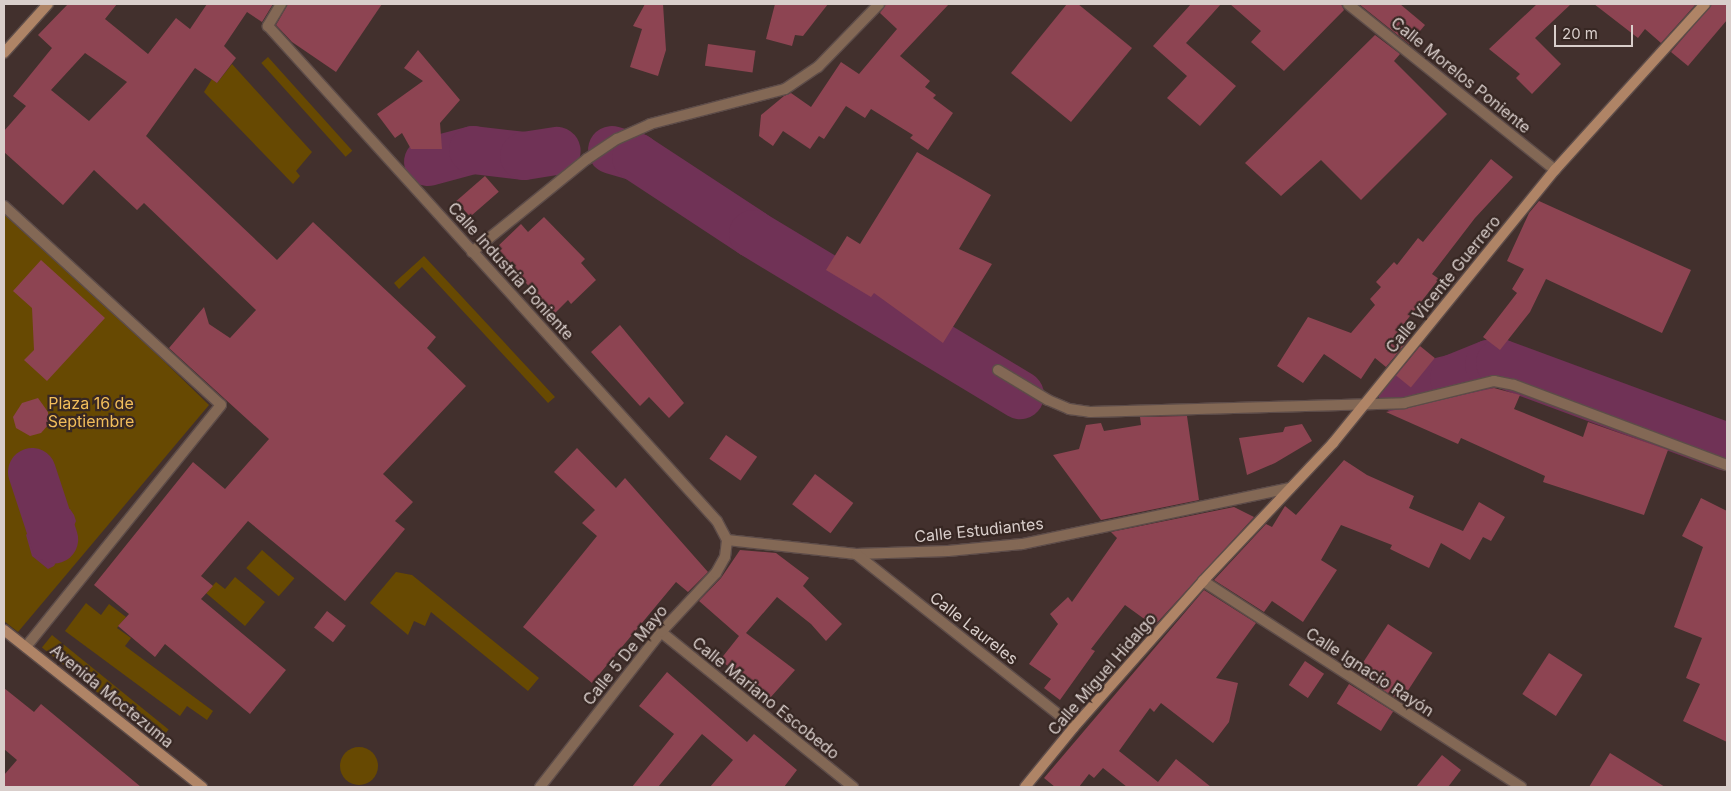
<!DOCTYPE html>
<html>
<head>
<meta charset="utf-8">
<style>
	body { margin:0 }
	#map { position:relative; width:1731px; height:791px; overflow:hidden; background:#42302d; font-family:Inter,sans-serif }
	div>[style] { position:absolute }
	.green>* { inset:0; background:#674902; transform-origin:0 0 }
	.round { border-radius:50% }
	.water>* { inset:0; background:#703256 }
	.river>* { height:48px; margin:-24px; padding:0 24px; transform-origin:24px; border-radius:24px; background:#703256 }
	.building>* { inset:0; background:#8d4452; transform-origin:0 0 }
	.roads { filter:drop-shadow(1px 0 #5d4c49) drop-shadow(-1px 0 #5d4c49) drop-shadow(0 1px #5d4c49) drop-shadow(0 -1px #5d4c49) }
	.street>* { height:10px; margin:-5px; padding:0 5px; transform-origin:5px; border-radius:5px; background:#836855 }
	.secondary>* { height:10px; margin:-5px; padding:0 5px; transform-origin:5px; border-radius:5px; background:#af8466 }
	span { translate:-50% -50%; white-space:nowrap; text-align:center; line-height:1.15; -webkit-text-stroke:4.5px #372723; paint-order:stroke }
	.street-label { font-size:16px; color:#d9cecb }
	.park-label { font-size:16px; color:#f2bd5b }
	.frame { position:absolute; inset:0; border:5px solid #d9cecb; pointer-events:none }
	.scale { position:absolute; left:1554px; top:25px; width:79px; height:22px; box-sizing:border-box; border:2px solid #d9cecb; border-top:0; padding-left:6px; font-size:15px; line-height:18px; white-space:nowrap; color:#d9cecb; -webkit-text-stroke:4px #372723; paint-order:stroke }
</style>
</head>
<body>
<div id="map">
	<div class="green">
		<i style="left:268px;top:57px;width:126px;height:9px;rotate:48deg"></i>
		<i style="clip-path:polygon(232px 64px,312px 152px,296px 171px,300px 176px,293px 184px,204px 92px,212px 79px,217px 83px)"></i>
		<i style="clip-path:polygon(4px 206px,209px 405px,18px 632px,4px 621px)"></i>
		<i style="clip-path:polygon(424px 256px,555px 397px,548px 403px,422px 267px,399px 289px,394px 283px)"></i>
		<i style="left:262px;top:550px;width:43px;height:24px;rotate:41deg"></i>
		<i style="clip-path:polygon(396px 572px,412px 575px,539px 678px,528px 691px,431px 612px,425px 626px,414px 621px,408px 635px,370px 603px)"></i>
		<i style="clip-path:polygon(235px 577px,265px 602px,245px 626px,206px 593px,216px 582px,225px 589px)"></i>
		<i style="clip-path:polygon(86px 603px,101px 615px,109px 604px,126px 617px,117px 628px,131px 638px,125px 646px,213px 711px,207px 720px,187px 706px,180px 716px,65px 631px)"></i>
		<i style="left:52px;top:635px;width:150px;height:16px;rotate:39deg"></i>
		<i class="round" style="left:340px;top:747px;width:38px;height:38px"></i>
	</div>
	<div class="water">
		<i style="clip-path:polygon(59px 508px,70px 509px,74px 515px,76px 521px,71px 533px,78px 540px,73px 549px,62px 551px,54px 566px,48px 569px,32px 556px,26px 535px,34px 525px,41px 525px,47px 541px,61px 538px,51px 509px)"></i>
	</div>
	<div class="river">
		<i style="left:612px;top:150px;width:25px;rotate:16deg"></i>
		<i style="left:636px;top:157px;width:140px;rotate:33.3deg"></i>
		<i style="left:753px;top:234px;width:312px;rotate:31.1deg"></i>
		<i style="left:428px;top:162px;width:47px;rotate:-14.9deg"></i>
		<i style="left:473px;top:150px;width:51px;rotate:6.7deg"></i>
		<i style="left:524px;top:156px;width:33px;rotate:-9deg"></i>
		<i style="left:1402px;top:391px;width:54px;rotate:-14deg"></i>
		<i style="left:1454px;top:378px;width:38px;rotate:-22deg"></i>
		<i style="left:1489px;top:364px;width:11px;rotate:-5deg"></i>
		<i style="left:1500px;top:363px;width:242px;rotate:20.3deg"></i>
		<i style="left:32px;top:472px;width:71px;rotate:71.8deg"></i>
	</div>
	<div class="building">
		<i style="clip-path:polygon(evenodd,68px 4px,117px 4px,105px 19px,148px 54px,176px 18px,190px 29px,207px 4px,273px 4px,262px 22px,247px 12px,224px 46px,236px 58px,217px 83px,195px 68px,146px 136px,277px 260px,313px 222px,436px 337px,427px 348px,466px 386px,383px 474px,413px 502px,395px 521px,405px 529px,345px 601px,248px 521px,201px 576px,213px 586px,201px 599px,286px 670px,250px 714px,165px 644px,155px 657px,118px 626px,129px 614px,94px 585px,193px 462px,225px 489px,269px 439px,169px 348px,204px 307px,209px 324px,230px 338px,256px 310px,144px 203px,137px 210px,94px 170px,63px 205px,4px 152px,4px 131px,26px 106px,13px 96px,52px 48px,38px 35px,68px 4px,85px 53px,127px 82px,89px 121px,51px 90px,85px 53px)"></i>
		<i style="clip-path:polygon(288px 4px,382px 4px,336px 72px,292px 42px,276px 25px)"></i>
		<i style="clip-path:polygon(645px 4px,663px 4px,666px 50px,658px 76px,630px 67px,642px 29px,633px 26px)"></i>
		<i style="clip-path:polygon(775px 4px,828px 4px,803px 36px,795px 35px,792px 46px,766px 39px)"></i>
		<i style="clip-path:polygon(886px 4px,949px 4px,900px 56px,930px 81px,925px 87px,936px 95px,933px 98px,953px 113px,928px 150px,910px 138px,913px 135px,871px 109px,865px 118px,846px 106px,824px 139px,819px 136px,810px 149px,783px 131px,773px 146px,759px 136px,761px 115px,784px 96px,791px 93px,811px 107px,841px 62px,859px 74px,897px 29px,880px 13px)"></i>
		<i style="clip-path:polygon(1067px 4px,1078px 4px,1132px 48px,1071px 122px,1011px 73px)"></i>
		<i style="clip-path:polygon(1191px 4px,1221px 4px,1186px 43px,1236px 86px,1200px 126px,1167px 98px,1187px 76px,1153px 46px)"></i>
		<i style="clip-path:polygon(1230px 4px,1341px 4px,1344px 10px,1284px 71px,1251px 42px,1261px 31px)"></i>
		<i style="clip-path:polygon(1359px 4px,1400px 4px,1425px 25px,1409px 44px)"></i>
		<i style="clip-path:polygon(1537px 4px,1571px 4px,1535px 38px,1561px 64px,1532px 94px,1516px 78px,1520px 74px,1489px 49px)"></i>
		<i style="clip-path:polygon(1594px 4px,1696px 4px,1661px 43px,1645px 29px,1638px 38px)"></i>
		<i style="clip-path:polygon(1712px 4px,1727px 4px,1727px 20px,1688px 66px,1671px 52px)"></i>
		<i style="clip-path:polygon(1375px 35px,1400px 54px,1394px 61px,1447px 114px,1361px 200px,1321px 160px,1281px 196px,1245px 163px)"></i>
		<i style="left:708px;top:44px;width:48px;height:22px;rotate:8deg"></i>
		<i style="clip-path:polygon(418px 50px,460px 100px,440px 123px,442px 149px,411px 149px,402px 133px,395px 138px,377px 114px,423px 81px,404px 68px)"></i>
		<i style="clip-path:polygon(917px 152px,991px 195px,959px 249px,992px 264px,943px 343px,874px 293px,871px 297px,826px 270px,847px 236px,860px 244px)"></i>
		<i style="clip-path:polygon(1491px 159px,1513px 177px,1475px 218px,1432px 274px,1439px 279px,1399px 330px,1410px 338px,1386px 367px,1375px 358px,1361px 379px,1324px 354px,1303px 383px,1277px 366px,1308px 317px,1351px 333px,1375px 305px,1370px 299px,1381px 287px,1376px 282px,1394px 262px,1397px 265px,1418px 238px,1423px 242px)"></i>
		<i style="left:485px;top:176px;width:21px;height:38px;rotate:49deg"></i>
		<i style="clip-path:polygon(1539px 201px,1691px 270px,1662px 333px,1546px 279px,1530px 312px,1500px 350px,1483px 337px,1517px 293px,1512px 289px,1524px 269px,1507px 261px,1529px 213px)"></i>
		<i style="clip-path:polygon(544px 217px,585px 259px,581px 263px,596px 280px,571px 304px,568px 300px,555px 313px,494px 250px,521px 224px,528px 232px)"></i>
		<i style="clip-path:polygon(41px 260px,105px 318px,47px 381px,24px 360px,34px 350px,32px 308px,13px 291px)"></i>
		<i style="clip-path:polygon(620px 325px,684px 403px,669px 418px,649px 397px,640px 406px,591px 352px)"></i>
		<i style="left:1420px;top:346px;width:19px;height:38px;rotate:39deg"></i>
		<i style="clip-path:polygon(1494px 388px,1520px 395px,1514px 409px,1583px 437px,1588px 422px,1668px 450px,1644px 515px,1543px 482px,1545px 476px,1461px 438px,1458px 444px,1386px 412px)"></i>
		<i style="clip-path:polygon(38px 398px,48px 412px,49px 424px,41px 433px,30px 436px,16px 428px,13px 417px,22px 403px)"></i>
		<i style="clip-path:polygon(1187px 416px,1199px 500px,1101px 520px,1053px 455px,1079px 449px,1086px 425px,1101px 423px,1104px 431px,1141px 425px,1140px 417px)"></i>
		<i style="clip-path:polygon(1302px 424px,1312px 441px,1275px 463px,1247px 475px,1239px 438px,1283px 432px,1285px 427px)"></i>
		<i style="left:726px;top:435px;width:38px;height:29px;rotate:35deg"></i>
		<i style="clip-path:polygon(577px 448px,616px 488px,625px 478px,708px 572px,688px 592px,676px 582px,592px 683px,523px 627px,597px 536px,582px 523px,595px 510px,554px 472px)"></i>
		<i style="clip-path:polygon(1344px 460px,1367px 475px,1414px 496px,1409px 508px,1463px 531px,1479px 502px,1505px 517px,1491px 541px,1483px 537px,1470px 560px,1441px 543px,1429px 568px,1390px 549px,1392px 545px,1341px 525px,1321px 560px,1337px 570px,1303px 622px,1272px 601px,1264px 612px,1214px 580px,1266px 524px,1272px 527px,1285px 506px,1296px 515px)"></i>
		<i style="left:815px;top:474px;width:48px;height:38px;rotate:37deg"></i>
		<i style="clip-path:polygon(1701px 498px,1727px 511px,1727px 742px,1683px 721px,1700px 684px,1686px 678px,1702px 638px,1674px 627px,1703px 547px,1682px 536px)"></i>
		<i style="clip-path:polygon(1234px 507px,1254px 517px,1154px 626px,1125px 605px,1091px 649px,1095px 651px,1060px 700px,1044px 688px,1051px 679px,1029px 664px,1058px 624px,1050px 614px,1068px 597px,1072px 602px,1117px 538px,1111px 532px)"></i>
		<i style="clip-path:polygon(740px 550px,776px 553px,809px 578px,803px 586px,842px 624px,826px 641px,811px 624px,777px 597px,746px 633px,795px 670px,770px 698px,720px 660px,739px 636px,699px 601px,721px 578px)"></i>
		<i style="clip-path:polygon(1204px 590px,1256px 623px,1216px 678px,1238px 683px,1229px 722px,1213px 743px,1161px 703px,1154px 712px,1150px 708px,1119px 751px,1158px 782px,1176px 759px,1211px 787px,1127px 787px,1103px 768px,1094px 778px,1089px 774px,1079px 787px,1055px 787px,1044px 778px)"></i>
		<i style="left:327px;top:611px;width:24px;height:21px;rotate:38deg"></i>
		<i style="left:1388px;top:624px;width:53px;height:58px;rotate:33deg"></i>
		<i style="left:1549px;top:653px;width:40px;height:49px;rotate:33deg"></i>
		<i style="left:1305px;top:661px;width:23px;height:29px;rotate:34deg"></i>
		<i style="clip-path:polygon(667px 672px,747px 742px,754px 734px,797px 770px,784px 787px,710px 787px,733px 760px,702px 734px,658px 787px,632px 787px,674px 734px,639px 706px)"></i>
		<i style="left:1349px;top:684px;width:52px;height:23px;rotate:32deg"></i>
		<i style="clip-path:polygon(4px 688px,34px 712px,41px 704px,141px 787px,4px 787px,4px 775px,17px 760px,4px 749px)"></i>
		<i style="clip-path:polygon(1610px 753px,1665px 787px,1589px 787px)"></i>
		<i style="clip-path:polygon(1442px 755px,1461px 770px,1448px 787px,1416px 787px)"></i>
	</div>
	<div class="roads">
		<div class="street">
			<i style="left:281px;top:4px;width:26px;rotate:121deg"></i>
			<i style="left:268px;top:26px;width:668px;rotate:47.79deg"></i>
			<i style="left:717px;top:521px;width:21px;rotate:62deg"></i>
			<i style="left:1348px;top:4px;width:265px;rotate:38.7deg"></i>
			<i style="left:4px;top:206px;width:294px;rotate:42.5deg"></i>
			<i style="left:221px;top:405px;width:311px;rotate:128.9deg"></i>
			<i style="left:472px;top:252px;width:148px;rotate:-39deg"></i>
			<i style="left:587px;top:159px;width:36px;rotate:-34deg"></i>
			<i style="left:617px;top:139px;width:36px;rotate:-24deg"></i>
			<i style="left:650px;top:124px;width:139px;rotate:-14.5deg"></i>
			<i style="left:785px;top:89px;width:40px;rotate:-34deg"></i>
			<i style="left:818px;top:67px;width:88px;rotate:-45.9deg"></i>
			<i style="left:998px;top:370px;width:58px;rotate:31deg"></i>
			<i style="left:1048px;top:400px;width:23px;rotate:23deg"></i>
			<i style="left:1069px;top:409px;width:21px;rotate:8deg"></i>
			<i style="left:1090px;top:412px;width:314px;rotate:-1.6deg"></i>
			<i style="left:1404px;top:403px;width:93px;rotate:-13.7deg"></i>
			<i style="left:1494px;top:381px;width:20px;rotate:11deg"></i>
			<i style="left:1514px;top:385px;width:228px;rotate:20.6deg"></i>
			<i style="left:727px;top:540px;width:130px;rotate:6.2deg"></i>
			<i style="left:856px;top:554px;width:92px;rotate:-1.9deg"></i>
			<i style="left:948px;top:551px;width:74px;rotate:-5.4deg"></i>
			<i style="left:1022px;top:544px;width:274px;rotate:-11.8deg"></i>
			<i style="left:856px;top:554px;width:278px;rotate:38.4deg"></i>
			<i style="left:1203px;top:581px;width:379px;rotate:32.9deg"></i>
			<i style="left:661px;top:632px;width:247px;rotate:38.9deg"></i>
			<i style="left:540px;top:787px;width:197px;rotate:-52deg"></i>
			<i style="left:661px;top:632px;width:81px;rotate:-47deg"></i>
			<i style="left:716px;top:573px;width:18px;rotate:-61deg"></i>
			<i style="left:725px;top:557px;width:17px;rotate:-83deg"></i>
		</div>
		<div class="secondary">
			<i style="left:4px;top:53px;width:66px;rotate:-48.1deg"></i>
			<i style="left:4px;top:630px;width:253px;rotate:38.4deg"></i>
			<i style="left:1025px;top:787px;width:77px;rotate:-50.8deg"></i>
			<i style="left:1074px;top:727px;width:195px;rotate:-48.5deg"></i>
			<i style="left:1203px;top:581px;width:190px;rotate:-46.7deg"></i>
			<i style="left:1333px;top:443px;width:352px;rotate:-50.9deg"></i>
			<i style="left:1555px;top:170px;width:224px;rotate:-47.9deg"></i>
		</div>
	</div>
	<div class="street-label">
		<span style="left:1461px;top:75px;rotate:39deg">Calle Morelos Poniente</span>
		<span style="left:511px;top:271px;rotate:48deg">Calle Industria Poniente</span>
		<span style="left:1443px;top:284px;rotate:-51deg">Calle Vicente Guerrero</span>
		<span style="left:979px;top:530px;rotate:-6deg">Calle Estudiantes</span>
		<span style="left:974px;top:628px;rotate:38deg">Calle Laureles</span>
		<span style="left:625px;top:655px;rotate:-51deg">Calle 5 De Mayo</span>
		<span style="left:1370px;top:672px;rotate:33deg">Calle Ignacio Rayón</span>
		<span style="left:1102px;top:674px;rotate:-49deg">Calle Miguel Hidalgo</span>
		<span style="left:112px;top:696px;rotate:39deg">Avenida Moctezuma</span>
		<span style="left:766px;top:698px;rotate:39deg">Calle Mariano Escobedo</span>
	</div>
	<div class="park-label">
		<span style="left:91px;top:412px">Plaza 16 de<br>Septiembre</span>
	</div>
	<div class="frame"></div>
	<div class="scale">20 m</div>
</div>
</body>
</html>
